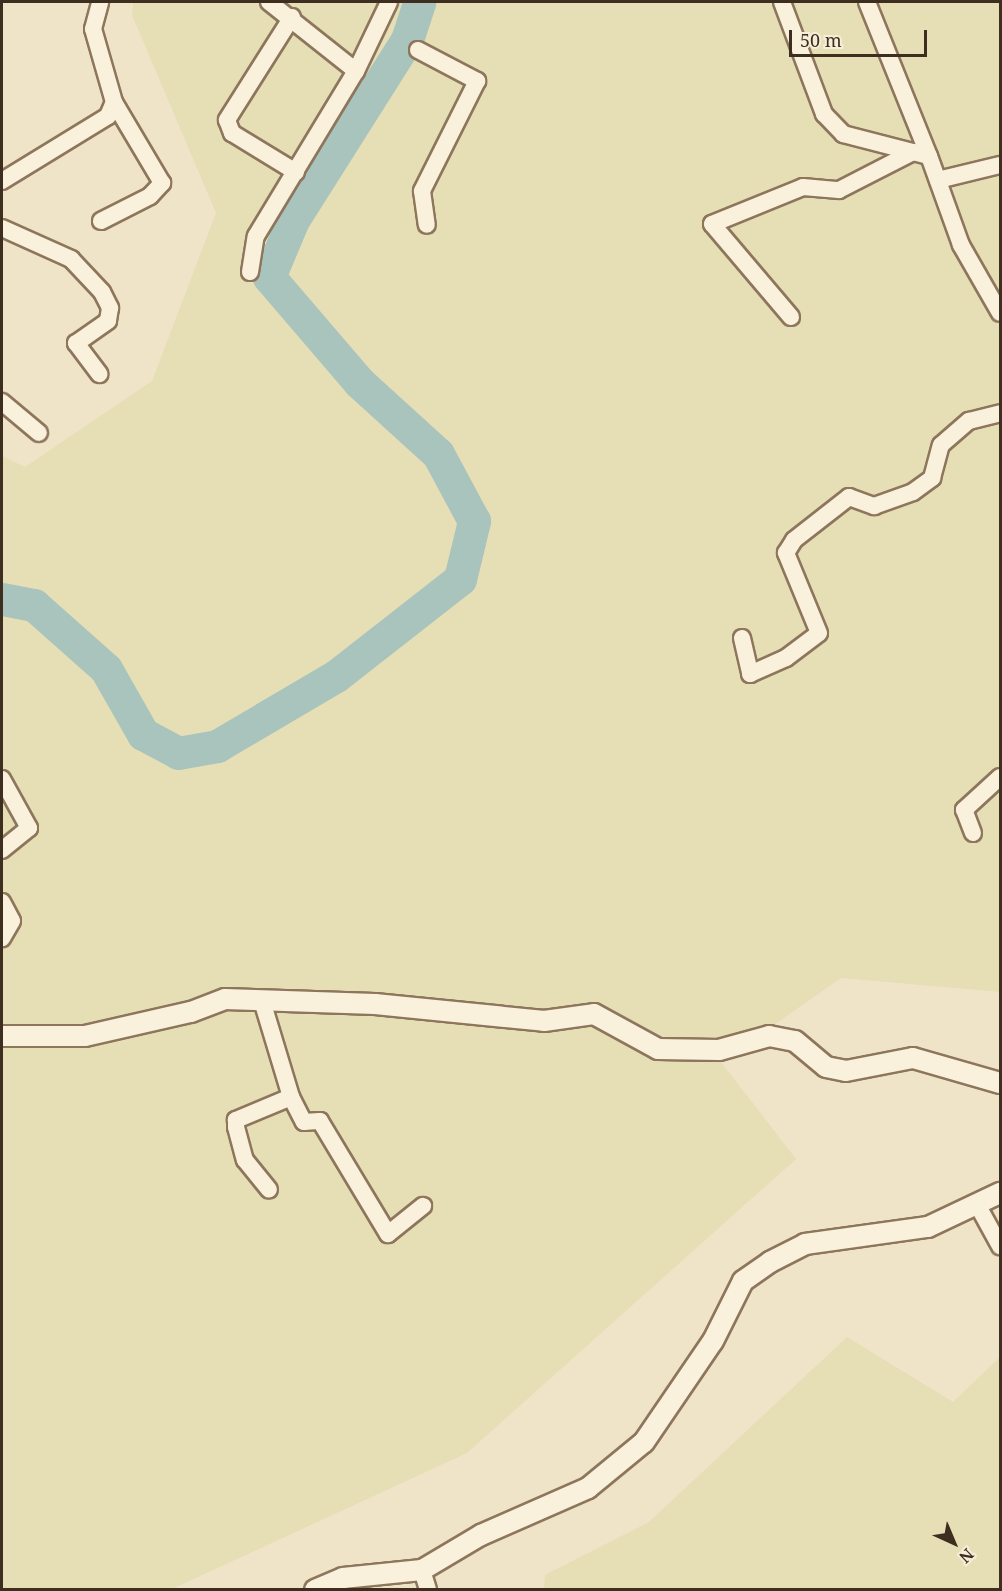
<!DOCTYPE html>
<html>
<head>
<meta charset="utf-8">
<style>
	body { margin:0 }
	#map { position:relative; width:1002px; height:1591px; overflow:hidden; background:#f0e4c8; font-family:"Noto Serif",serif }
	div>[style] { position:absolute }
	.farmland>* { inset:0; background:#e6deb5 }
	.river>* { height:33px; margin:-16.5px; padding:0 16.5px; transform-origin:16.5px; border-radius:16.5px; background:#a9c4bc }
	.roads { filter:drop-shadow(2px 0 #8d765c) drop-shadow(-2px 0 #8d765c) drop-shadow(0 2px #8d765c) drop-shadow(0 -2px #8d765c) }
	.minor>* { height:16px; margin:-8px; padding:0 8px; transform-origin:8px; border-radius:8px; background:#faf1dc }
	.tertiary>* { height:20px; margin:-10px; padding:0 10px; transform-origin:10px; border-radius:10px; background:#faf1dc }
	span { translate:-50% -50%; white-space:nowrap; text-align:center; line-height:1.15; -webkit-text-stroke:4.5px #f7eed8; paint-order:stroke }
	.frame { position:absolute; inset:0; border:3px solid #3d2e20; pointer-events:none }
	.north { position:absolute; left:924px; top:1513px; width:60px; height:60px; -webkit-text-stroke:4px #f7eed8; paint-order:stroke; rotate:136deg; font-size:16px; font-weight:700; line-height:24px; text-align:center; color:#3d2e20 }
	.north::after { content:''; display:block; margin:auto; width:21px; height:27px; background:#3d2e20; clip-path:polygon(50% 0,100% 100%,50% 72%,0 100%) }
	.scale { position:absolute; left:789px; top:30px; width:138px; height:27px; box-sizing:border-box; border:3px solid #3d2e20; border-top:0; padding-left:8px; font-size:18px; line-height:21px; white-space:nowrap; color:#3d2e20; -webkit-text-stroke:4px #f7eed8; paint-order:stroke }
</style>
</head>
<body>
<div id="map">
	<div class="farmland">
		<i style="clip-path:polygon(133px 2px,1000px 2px,1000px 992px,841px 978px,721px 1062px,796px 1159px,467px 1453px,172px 1589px,2px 1589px,2px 456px,25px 467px,152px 381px,216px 213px,132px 15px)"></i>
		<i style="clip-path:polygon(847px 1337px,953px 1402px,1000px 1357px,1000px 1589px,544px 1589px,545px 1575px,649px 1522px)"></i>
	</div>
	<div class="river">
		<i style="left:2px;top:599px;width:33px;rotate:11deg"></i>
		<i style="left:34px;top:605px;width:96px;rotate:41.6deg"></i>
		<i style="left:106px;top:669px;width:75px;rotate:60.4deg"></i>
		<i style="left:143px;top:734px;width:40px;rotate:28deg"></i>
		<i style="left:178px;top:753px;width:40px;rotate:-10deg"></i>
		<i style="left:217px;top:746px;width:138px;rotate:-30.5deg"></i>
		<i style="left:336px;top:676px;width:157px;rotate:-38deg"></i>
		<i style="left:460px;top:579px;width:60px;rotate:-76.4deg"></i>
		<i style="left:474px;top:521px;width:76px;rotate:-118.2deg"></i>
		<i style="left:438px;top:454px;width:107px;rotate:-137.7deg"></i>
		<i style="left:359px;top:382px;width:138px;rotate:-130.6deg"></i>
		<i style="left:269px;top:277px;width:62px;rotate:-67.2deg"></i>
		<i style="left:293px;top:220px;width:213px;rotate:-57.7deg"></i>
		<i style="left:407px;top:40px;width:40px;rotate:-72deg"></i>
	</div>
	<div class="roads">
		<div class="minor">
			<i style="left:269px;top:2px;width:111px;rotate:38.4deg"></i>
			<i style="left:782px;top:2px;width:120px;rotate:69.4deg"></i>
			<i style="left:824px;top:114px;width:28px;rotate:46deg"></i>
			<i style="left:843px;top:134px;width:72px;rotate:14.4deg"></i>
			<i style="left:867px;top:2px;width:166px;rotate:68.1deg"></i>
			<i style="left:292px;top:17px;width:122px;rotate:122.3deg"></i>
			<i style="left:227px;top:120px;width:14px;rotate:69deg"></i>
			<i style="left:232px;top:133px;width:75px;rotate:31.4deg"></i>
			<i style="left:418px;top:50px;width:67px;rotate:27.7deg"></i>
			<i style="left:477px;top:81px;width:123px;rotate:116.6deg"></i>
			<i style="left:422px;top:191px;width:34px;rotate:82deg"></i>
			<i style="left:938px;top:180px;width:64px;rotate:-13.6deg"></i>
			<i style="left:2px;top:181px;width:124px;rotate:-31.5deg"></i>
			<i style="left:108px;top:116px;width:15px;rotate:-67deg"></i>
			<i style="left:114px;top:102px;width:76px;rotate:-106deg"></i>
			<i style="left:93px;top:29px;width:28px;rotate:-75deg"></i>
			<i style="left:101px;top:221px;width:55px;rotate:-27deg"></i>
			<i style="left:150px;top:196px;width:18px;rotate:-47deg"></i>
			<i style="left:162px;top:183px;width:94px;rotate:-120.7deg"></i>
			<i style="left:2px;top:228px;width:76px;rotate:24.2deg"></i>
			<i style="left:71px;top:259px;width:45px;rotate:46.8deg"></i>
			<i style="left:102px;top:292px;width:18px;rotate:63deg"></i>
			<i style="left:110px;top:308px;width:13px;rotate:99deg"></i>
			<i style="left:108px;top:321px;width:39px;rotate:145deg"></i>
			<i style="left:76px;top:343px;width:39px;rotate:53deg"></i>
			<i style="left:250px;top:272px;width:36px;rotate:-81deg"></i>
			<i style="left:256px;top:236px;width:193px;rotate:-58.8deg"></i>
			<i style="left:356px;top:71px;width:76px;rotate:-64.4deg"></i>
			<i style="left:791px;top:317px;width:122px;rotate:-130.3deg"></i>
			<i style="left:712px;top:224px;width:98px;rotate:-22.1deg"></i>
			<i style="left:803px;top:187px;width:36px;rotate:5deg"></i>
			<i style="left:839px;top:190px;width:83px;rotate:-27.2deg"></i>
			<i style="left:913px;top:152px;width:16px;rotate:14deg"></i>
			<i style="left:929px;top:156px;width:95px;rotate:70.2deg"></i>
			<i style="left:961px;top:245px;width:78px;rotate:60.2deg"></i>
			<i style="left:2px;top:402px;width:48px;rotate:40deg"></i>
			<i style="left:742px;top:638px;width:37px;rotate:77deg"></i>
			<i style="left:750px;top:674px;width:39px;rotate:-24deg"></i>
			<i style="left:786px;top:658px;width:41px;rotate:-37.1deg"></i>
			<i style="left:819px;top:633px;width:87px;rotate:-112.4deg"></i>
			<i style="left:786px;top:553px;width:15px;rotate:-58deg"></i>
			<i style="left:794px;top:540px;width:70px;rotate:-38deg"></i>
			<i style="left:849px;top:497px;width:27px;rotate:20deg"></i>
			<i style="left:874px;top:506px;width:41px;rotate:-19.7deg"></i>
			<i style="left:913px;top:492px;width:24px;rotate:-36deg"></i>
			<i style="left:932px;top:478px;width:34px;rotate:-75deg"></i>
			<i style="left:941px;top:445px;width:37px;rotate:-41deg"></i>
			<i style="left:969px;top:421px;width:32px;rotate:-14deg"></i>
			<i style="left:2px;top:779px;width:56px;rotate:61.1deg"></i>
			<i style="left:29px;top:828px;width:35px;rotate:141deg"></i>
			<i style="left:973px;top:833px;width:25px;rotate:-111deg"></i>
			<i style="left:964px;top:810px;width:49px;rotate:-42.5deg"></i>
			<i style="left:2px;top:902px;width:21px;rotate:62deg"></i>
			<i style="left:12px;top:921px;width:20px;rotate:120deg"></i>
			<i style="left:263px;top:1004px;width:97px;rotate:73.2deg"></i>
			<i style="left:291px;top:1097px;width:60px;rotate:157.3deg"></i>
			<i style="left:236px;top:1120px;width:7px;rotate:90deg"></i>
			<i style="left:236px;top:1127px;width:34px;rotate:75deg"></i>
			<i style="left:245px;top:1160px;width:38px;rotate:51deg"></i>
			<i style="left:291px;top:1097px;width:28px;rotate:63deg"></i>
			<i style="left:304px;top:1122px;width:16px;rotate:-4deg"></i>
			<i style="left:320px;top:1121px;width:132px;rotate:59deg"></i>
			<i style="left:388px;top:1234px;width:45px;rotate:-38.7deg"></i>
			<i style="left:978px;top:1206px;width:46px;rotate:61.2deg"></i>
			<i style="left:422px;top:1570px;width:21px;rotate:73deg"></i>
		</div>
		<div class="tertiary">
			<i style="left:2px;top:1036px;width:83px"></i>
			<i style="left:85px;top:1036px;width:109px;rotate:-12.8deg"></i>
			<i style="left:191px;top:1012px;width:36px;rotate:-21deg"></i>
			<i style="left:225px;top:999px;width:150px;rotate:1.9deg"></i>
			<i style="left:375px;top:1004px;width:170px;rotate:5.7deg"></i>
			<i style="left:544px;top:1021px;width:50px;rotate:-8deg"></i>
			<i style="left:594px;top:1014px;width:73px;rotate:28.7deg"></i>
			<i style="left:658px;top:1049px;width:61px;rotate:0.9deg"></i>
			<i style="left:719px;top:1050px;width:52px;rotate:-15.6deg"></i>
			<i style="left:769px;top:1036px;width:26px;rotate:11deg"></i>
			<i style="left:795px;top:1041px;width:40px;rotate:40deg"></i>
			<i style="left:826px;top:1067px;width:20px;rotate:11deg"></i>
			<i style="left:846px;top:1071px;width:68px;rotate:-11deg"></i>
			<i style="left:913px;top:1058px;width:91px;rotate:16deg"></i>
			<i style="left:315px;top:1590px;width:30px;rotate:-23deg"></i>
			<i style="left:343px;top:1578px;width:79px;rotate:-5.8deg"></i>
			<i style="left:422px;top:1570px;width:69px;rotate:-30.7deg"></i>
			<i style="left:481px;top:1535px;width:117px;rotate:-23.7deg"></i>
			<i style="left:588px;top:1488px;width:72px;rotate:-39.4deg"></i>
			<i style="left:644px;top:1442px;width:122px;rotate:-55.7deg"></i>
			<i style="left:713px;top:1341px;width:67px;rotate:-63.4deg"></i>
			<i style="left:743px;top:1281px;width:33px;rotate:-35deg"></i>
			<i style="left:770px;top:1262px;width:39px;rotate:-27deg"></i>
			<i style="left:805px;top:1244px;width:124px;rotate:-7.9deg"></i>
			<i style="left:928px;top:1227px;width:80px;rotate:-25.3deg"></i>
		</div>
	</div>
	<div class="frame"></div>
	<div class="north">N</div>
	<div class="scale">50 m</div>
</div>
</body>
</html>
